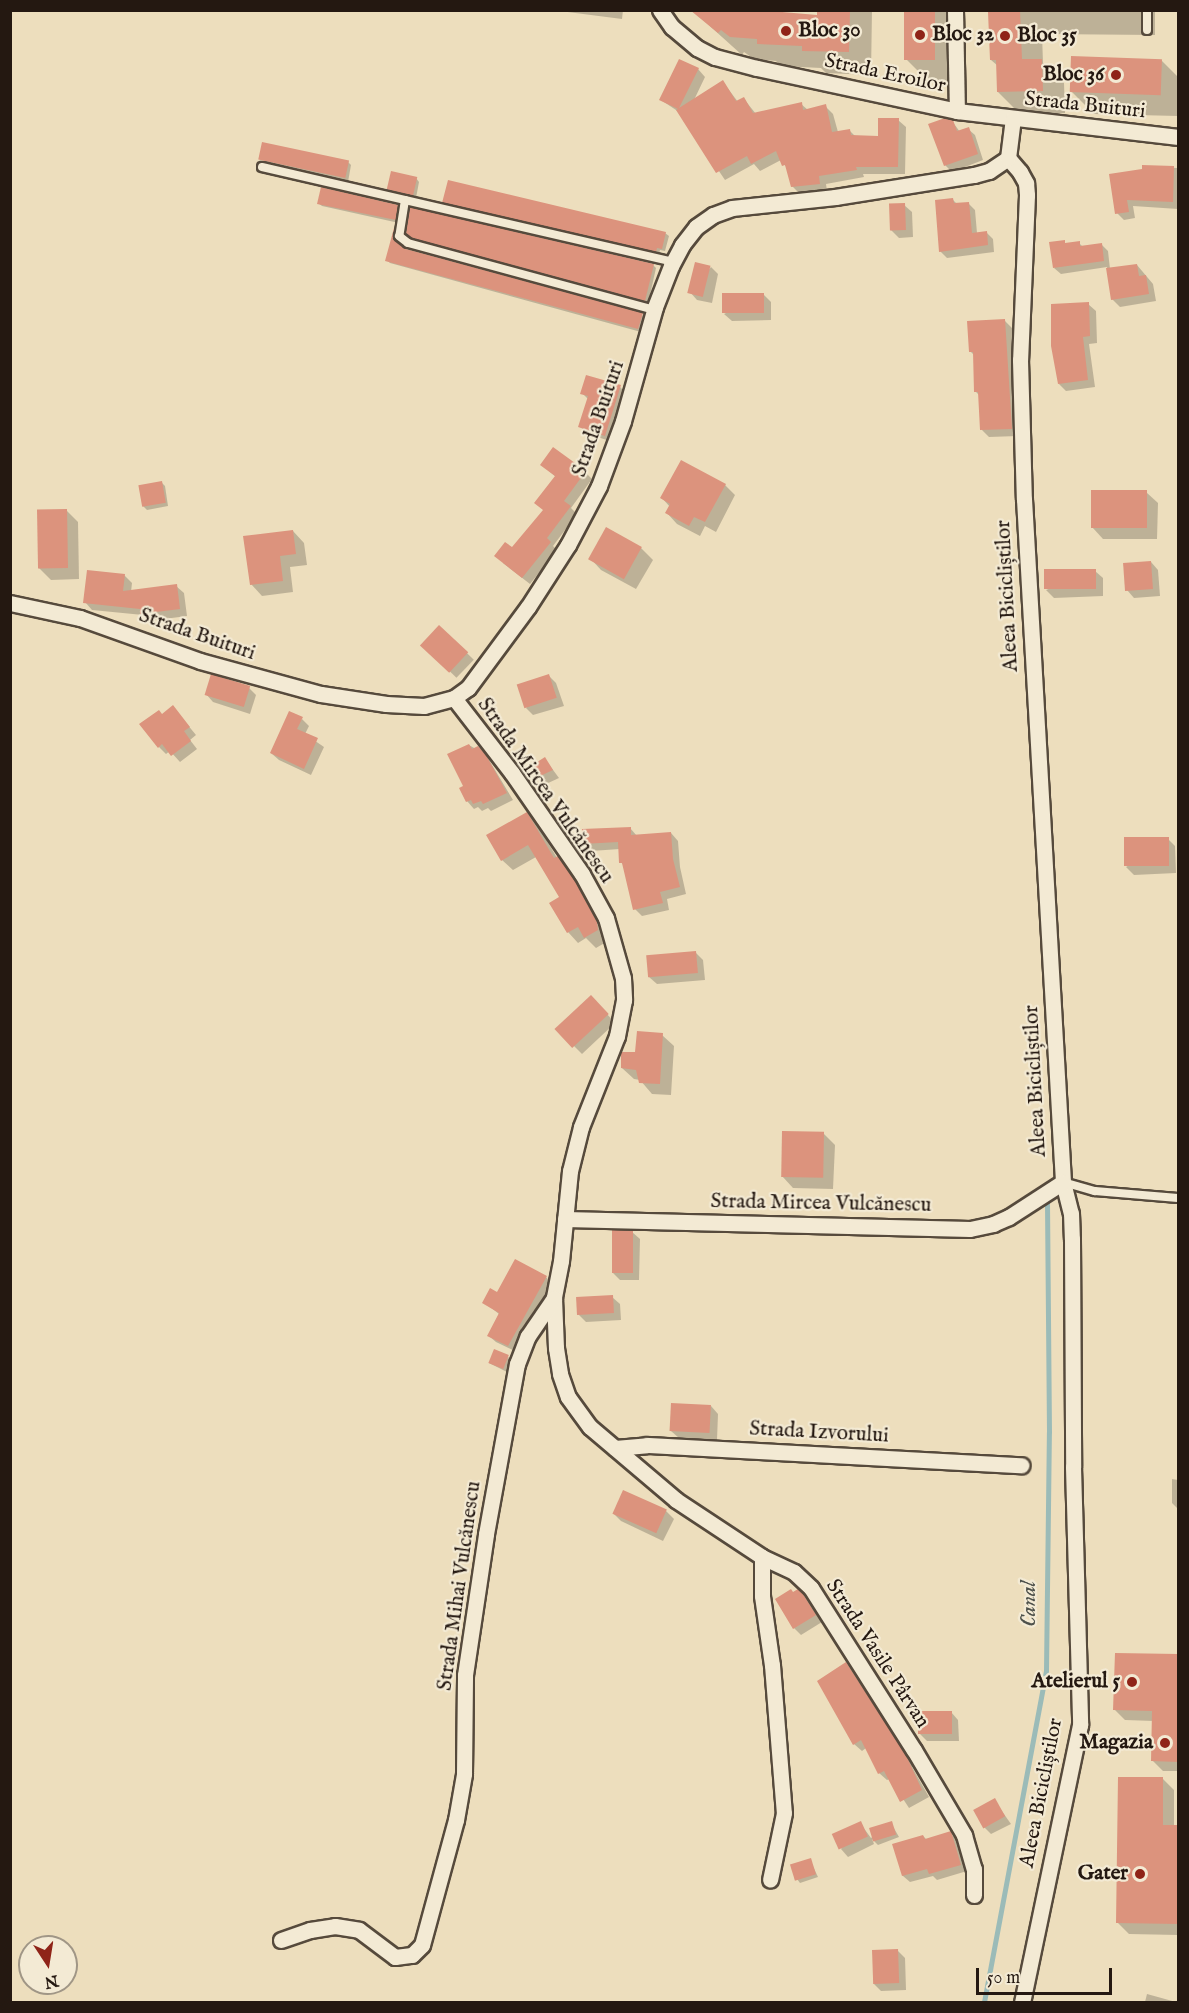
<!DOCTYPE html>
<html>
<head>
<meta charset="utf-8">
<style>
	body { margin:0 }
	#map { position:relative; width:1189px; height:2013px; overflow:hidden; background:#eddebd; font-family:"IM FELL English",serif }
	div>[style] { position:absolute }
	.shadow>* { inset:0; background:#0003; transform-origin:0 0 }
	.stream>* { height:5px; margin:-2.5px; padding:0 2.5px; transform-origin:2.5px; border-radius:2.5px; background:#9bbbb8 }
	.building>* { inset:0; background:#dc937d; transform-origin:0 0 }
	.roads { filter:drop-shadow(2px 0 #564a3c) drop-shadow(-2px 0 #564a3c) drop-shadow(0 2px #564a3c) drop-shadow(0 -2px #564a3c) }
	.service>* { height:8px; margin:-4px; padding:0 4px; transform-origin:4px; border-radius:4px; background:#f3ead4 }
	.minor>* { height:15px; margin:-7.5px; padding:0 7.5px; transform-origin:7.5px; border-radius:7.5px; background:#f3ead4 }
	.dots>* { width:16px; height:16px; translate:-50% -50%; box-sizing:border-box; border:3px solid #f3ead4; border-radius:50% }
	span { translate:-50% -50%; white-space:nowrap; text-align:center; line-height:1.15; -webkit-text-stroke:4.5px #f3ead4; paint-order:stroke }
	.poi-label { font-size:21px; color:#241811; font-weight:700 }
	.left { translate:0 -50%; text-align:left }
	.right { translate:-100% -50%; text-align:right }
	.street-label { font-size:21px; color:#241811 }
	.water-label { font-size:22px; color:#4e514b; font-style:italic }
	.frame { position:absolute; inset:0; border:12px solid #241811; pointer-events:none }
	.north { position:absolute; left:18px; top:1935px; width:60px; height:60px; box-sizing:border-box; background:#f3ead4; border:2px solid #a09686; border-radius:50%; rotate:168deg; font-size:16px; font-weight:700; line-height:24px; text-align:center; color:#241811 }
	.north::after { content:''; display:block; margin:auto; width:21px; height:27px; background:#8f2418; clip-path:polygon(50% 0,100% 100%,50% 72%,0 100%) }
	.scale { position:absolute; left:976px; top:1968px; width:136px; height:27px; box-sizing:border-box; border:3px solid #241811; border-top:0; padding-left:8px; font-size:18px; line-height:21px; white-space:nowrap; color:#241811; -webkit-text-stroke:4px #f3ead4; paint-order:stroke }
</style>
</head>
<body>
<div id="map">
	<div class="shadow">
		<i style="clip-path:polygon(552px 10px,623px 10px,622px 19px)"></i>
		<i style="clip-path:polygon(692px 10px,819px 17px,819px 10px,872px 10px,871px 75px,826px 73px,821px 68px,781px 66px,776px 61px,754px 59px,744px 52px,742px 55px)"></i>
		<i style="clip-path:polygon(906px 10px,957px 10px,957px 82px,929px 82px,906px 59px)"></i>
		<i style="clip-path:polygon(998px 10px,1155px 10px,1155px 35px,1042px 34px,1043px 63px,1064px 83px,1065px 113px,1021px 115px,998px 92px,998px 66px,991px 60px)"></i>
		<i style="clip-path:polygon(1161px 60px,1178px 77px,1178px 116px,1094px 114px,1071px 91px)"></i>
		<i style="clip-path:polygon(698px 69px,705px 77px,694px 100px,723px 82px,738px 102px,744px 99px,756px 114px,801px 104px,808px 110px,825px 106px,833px 114px,838px 132px,849px 130px,856px 137px,879px 137px,898px 120px,906px 127px,905px 174px,863px 174px,864px 177px,826px 184px,827px 191px,800px 194px,792px 186px,788px 169px,781px 160px,760px 171px,754px 164px,725px 180px,679px 112px,661px 100px)"></i>
		<i style="clip-path:polygon(952px 121px,960px 132px,968px 129px,975px 135px,983px 160px,952px 172px,945px 165px)"></i>
		<i style="clip-path:polygon(259px 160px,348px 162px,351px 165px,348px 182px,263px 163px)"></i>
		<i style="clip-path:polygon(1144px 167px,1178px 168px,1178px 209px,1133px 206px,1135px 218px,1124px 220px,1117px 213px)"></i>
		<i style="clip-path:polygon(416px 178px,419px 182px,416px 198px,392px 193px,388px 189px)"></i>
		<i style="clip-path:polygon(953px 200px,957px 204px,968px 203px,975px 210px,977px 233px,986px 232px,993px 239px,994px 252px,947px 258px,940px 251px)"></i>
		<i style="clip-path:polygon(444px 202px,665px 233px,669px 236px,665px 251px,660px 250px,659px 254px,447px 205px)"></i>
		<i style="clip-path:polygon(318px 203px,397px 206px,401px 209px,399px 223px,322px 206px)"></i>
		<i style="clip-path:polygon(904px 205px,912px 212px,913px 237px,899px 238px,891px 230px)"></i>
		<i style="clip-path:polygon(395px 231px,396px 243px,406px 250px,642px 315px,646px 318px,641px 332px,390px 263px,387px 260px)"></i>
		<i style="clip-path:polygon(411px 237px,653px 265px,656px 268px,648px 304px,416px 240px)"></i>
		<i style="clip-path:polygon(1079px 243px,1083px 247px,1101px 244px,1108px 251px,1110px 269px,1137px 265px,1153px 284px,1156px 301px,1120px 307px,1112px 299px,1107px 267px,1061px 274px,1054px 268px)"></i>
		<i style="clip-path:polygon(711px 267px,718px 274px,712px 303px,697px 300px,690px 292px)"></i>
		<i style="clip-path:polygon(763px 294px,771px 302px,771px 320px,732px 321px,724px 314px)"></i>
		<i style="clip-path:polygon(1088px 304px,1096px 311px,1097px 343px,1089px 344px,1095px 387px,1066px 391px,1059px 384px)"></i>
		<i style="clip-path:polygon(1005px 321px,1012px 328px,1019px 436px,989px 437px,982px 430px,980px 396px,976px 392px,975px 356px,970px 351px)"></i>
		<i style="clip-path:polygon(620px 387px,627px 394px,613px 442px,588px 434px,580px 426px,589px 400px,582px 393px)"></i>
		<i style="clip-path:polygon(542px 465px,585px 472px,592px 479px,571px 508px,577px 514px,553px 546px,557px 550px,530px 584px,503px 563px,544px 511px,556px 477px)"></i>
		<i style="clip-path:polygon(162px 483px,165px 486px,168px 506px,147px 510px,143px 506px)"></i>
		<i style="clip-path:polygon(725px 485px,735px 495px,716px 532px,705px 526px,700px 536px,677px 524px,667px 513px,670px 507px,662px 498px)"></i>
		<i style="clip-path:polygon(1146px 492px,1158px 503px,1157px 539px,1103px 539px,1092px 527px)"></i>
		<i style="clip-path:polygon(67px 511px,78px 522px,79px 579px,51px 580px,39px 568px)"></i>
		<i style="clip-path:polygon(293px 531px,304px 543px,307px 565px,290px 567px,293px 592px,262px 596px,251px 584px)"></i>
		<i style="clip-path:polygon(641px 548px,653px 560px,636px 589px,601px 570px,590px 558px)"></i>
		<i style="clip-path:polygon(1151px 562px,1158px 570px,1160px 596px,1134px 598px,1127px 590px)"></i>
		<i style="clip-path:polygon(1095px 571px,1103px 578px,1103px 596px,1054px 598px,1046px 590px)"></i>
		<i style="clip-path:polygon(124px 575px,132px 583px,131px 592px,176px 586px,184px 593px,187px 616px,149px 621px,143px 615px,92px 610px,85px 602px)"></i>
		<i style="left:440px;top:627px;width:47px;height:25px;rotate:44deg"></i>
		<i style="clip-path:polygon(549px 676px,556px 683px,564px 706px,533px 715px,526px 708px)"></i>
		<i style="clip-path:polygon(249px 688px,256px 695px,250px 714px,213px 702px,206px 694px)"></i>
		<i style="clip-path:polygon(173px 707px,196px 735px,190px 740px,197px 749px,180px 762px,170px 751px,166px 754px,159px 747px,162px 715px)"></i>
		<i style="clip-path:polygon(302px 719px,309px 726px,305px 734px,324px 747px,311px 775px,279px 760px,271px 753px)"></i>
		<i style="clip-path:polygon(469px 745px,486px 755px,513px 800px,491px 811px,488px 808px,482px 811px,478px 807px,474px 809px,467px 801px)"></i>
		<i style="clip-path:polygon(545px 759px,559px 778px,546px 784px,539px 777px)"></i>
		<i style="clip-path:polygon(527px 813px,537px 824px,557px 858px,568px 868px,584px 891px,607px 934px,608px 941px,596px 948px,586px 938px,578px 943px,568px 932px,561px 898px,536px 857px,513px 870px,502px 860px)"></i>
		<i style="clip-path:polygon(630px 828px,637px 836px,671px 833px,678px 841px,680px 867px,686px 894px,667px 899px,669px 910px,642px 916px,635px 909px,624px 866px,621px 862px,620px 849px,591px 851px,584px 843px)"></i>
		<i style="clip-path:polygon(1168px 839px,1175px 846px,1176px 873px,1134px 875px,1126px 867px)"></i>
		<i style="clip-path:polygon(696px 953px,703px 960px,705px 980px,657px 984px,649px 977px)"></i>
		<i style="clip-path:polygon(599px 1005px,615px 1023px,582px 1054px,559px 1031px)"></i>
		<i style="clip-path:polygon(662px 1035px,674px 1046px,671px 1095px,652px 1094px,640px 1080px,634px 1079px,622px 1068px)"></i>
		<i style="clip-path:polygon(823px 1133px,835px 1145px,833px 1189px,793px 1188px,782px 1176px)"></i>
		<i style="clip-path:polygon(632px 1232px,640px 1239px,639px 1280px,620px 1280px,612px 1272px)"></i>
		<i style="clip-path:polygon(546px 1277px,552px 1284px,515px 1351px,496px 1342px,489px 1336px,499px 1314px,484px 1302px,497px 1295px)"></i>
		<i style="clip-path:polygon(612px 1297px,620px 1304px,621px 1320px,586px 1322px,578px 1314px)"></i>
		<i style="clip-path:polygon(508px 1357px,512px 1360px,507px 1372px,489px 1363px)"></i>
		<i style="clip-path:polygon(711px 1406px,718px 1414px,717px 1440px,679px 1438px,671px 1431px)"></i>
		<i style="clip-path:polygon(1172px 1479px,1178px 1480px,1178px 1509px,1172px 1503px)"></i>
		<i style="clip-path:polygon(666px 1511px,674px 1519px,663px 1541px,621px 1521px,614px 1514px)"></i>
		<i style="clip-path:polygon(802px 1595px,822px 1622px,801px 1635px,794px 1628px)"></i>
		<i style="clip-path:polygon(1178px 1655px,1178px 1771px,1163px 1771px,1152px 1760px,1154px 1721px,1125px 1720px,1115px 1710px)"></i>
		<i style="clip-path:polygon(846px 1664px,914px 1766px,912px 1767px,929px 1797px,909px 1808px,890px 1779px,887px 1780px,879px 1773px,866px 1748px,862px 1751px,854px 1744px)"></i>
		<i style="clip-path:polygon(951px 1712px,958px 1720px,959px 1741px,927px 1741px,920px 1734px)"></i>
		<i style="clip-path:polygon(1163px 1779px,1174px 1790px,1174px 1826px,1178px 1826px,1178px 1935px,1129px 1934px,1118px 1923px)"></i>
		<i style="clip-path:polygon(994px 1800px,1011px 1824px,991px 1834px,984px 1827px)"></i>
		<i style="clip-path:polygon(860px 1823px,871px 1838px,891px 1823px,899px 1837px,878px 1845px,872px 1839px,874px 1844px,848px 1857px,841px 1849px)"></i>
		<i style="clip-path:polygon(950px 1833px,957px 1840px,967px 1871px,937px 1880px,933px 1876px,910px 1882px,903px 1876px,894px 1845px,923px 1836px,927px 1840px)"></i>
		<i style="clip-path:polygon(810px 1860px,818px 1877px,800px 1883px,797px 1879px)"></i>
		<i style="clip-path:polygon(897px 1950px,905px 1958px,906px 1990px,881px 1991px,874px 1984px)"></i>
		<i style="clip-path:polygon(1147px 1994px,1176px 2002px,1145px 2002px)"></i>
	</div>
	<div class="stream">
		<i style="left:984px;top:2002px;width:337px;rotate:-79.4deg"></i>
		<i style="left:1046px;top:1671px;width:239px;rotate:-89.3deg"></i>
		<i style="left:1049px;top:1432px;width:231px;rotate:-90.5deg"></i>
	</div>
	<div class="building">
		<i style="clip-path:polygon(690px 10px,758px 10px,817px 15px,817px 10px,850px 10px,849px 52px,802px 51px,802px 46px,757px 44px,757px 39px,730px 37px,721px 30px,718px 33px)"></i>
		<i style="left:904px;top:10px;width:31px;height:50px"></i>
		<i style="clip-path:polygon(1020px 10px,1022px 59px,1042px 59px,1043px 91px,997px 92px,996px 60px,990px 60px,988px 12px)"></i>
		<i style="left:1071px;top:56px;width:91px;height:36px;rotate:2deg"></i>
		<i style="clip-path:polygon(679px 59px,699px 68px,679px 108px,723px 80px,736px 101px,744px 97px,753px 113px,802px 102px,803px 110px,826px 104px,832px 132px,850px 129px,851px 135px,878px 136px,878px 118px,899px 118px,898px 167px,856px 167px,857px 170px,819px 176px,820px 184px,791px 187px,785px 165px,782px 166px,776px 151px,751px 164px,747px 156px,716px 173px,676px 110px,678px 109px,659px 100px)"></i>
		<i style="clip-path:polygon(945px 118px,953px 120px,957px 131px,969px 127px,978px 154px,944px 166px,928px 124px)"></i>
		<i style="left:262px;top:142px;width:89px;height:18px;rotate:12deg"></i>
		<i style="clip-path:polygon(1142px 165px,1174px 166px,1173px 202px,1127px 200px,1129px 212px,1115px 214px,1109px 174px,1142px 169px)"></i>
		<i style="left:391px;top:171px;width:27px;height:19px;rotate:13deg"></i>
		<i style="clip-path:polygon(448px 180px,666px 232px,662px 249px,657px 248px,656px 252px,442px 203px)"></i>
		<i style="clip-path:polygon(321px 187px,398px 205px,396px 220px,317px 204px)"></i>
		<i style="clip-path:polygon(953px 198px,954px 203px,969px 202px,972px 233px,987px 231px,988px 245px,939px 252px,935px 200px)"></i>
		<i style="left:905px;top:203px;width:27px;height:16px;rotate:88deg"></i>
		<i style="clip-path:polygon(410px 207px,654px 264px,645px 301px,411px 238px,406px 233px)"></i>
		<i style="clip-path:polygon(394px 228px,394px 239px,406px 249px,643px 313px,638px 329px,385px 261px)"></i>
		<i style="clip-path:polygon(1065px 240px,1065px 243px,1080px 241px,1080px 246px,1102px 243px,1104px 261px,1053px 268px,1049px 242px)"></i>
		<i style="left:695px;top:262px;width:16px;height:32px;rotate:14deg"></i>
		<i style="clip-path:polygon(1137px 264px,1139px 276px,1146px 275px,1149px 294px,1111px 300px,1106px 268px)"></i>
		<i style="left:764px;top:293px;width:20px;height:42px;rotate:90deg"></i>
		<i style="clip-path:polygon(1089px 302px,1090px 336px,1083px 337px,1088px 380px,1058px 384px,1051px 346px,1051px 304px)"></i>
		<i style="clip-path:polygon(1005px 319px,1012px 429px,980px 430px,978px 392px,974px 392px,973px 352px,969px 352px,967px 321px)"></i>
		<i style="clip-path:polygon(586px 375px,621px 385px,605px 436px,578px 427px,588px 396px,580px 394px)"></i>
		<i style="clip-path:polygon(553px 447px,586px 471px,564px 501px,571px 506px,547px 538px,551px 542px,522px 578px,494px 556px,505px 542px,512px 547px,543px 510px,534px 503px,555px 476px,540px 465px)"></i>
		<i style="clip-path:polygon(681px 460px,726px 484px,705px 522px,694px 517px,689px 526px,665px 513px,670px 504px,660px 498px)"></i>
		<i style="left:162px;top:481px;width:22px;height:24px;rotate:80deg"></i>
		<i style="left:1091px;top:490px;width:56px;height:38px"></i>
		<i style="left:67px;top:509px;width:59px;height:30px;rotate:89deg"></i>
		<i style="left:606px;top:527px;width:41px;height:37px;rotate:29deg"></i>
		<i style="clip-path:polygon(293px 530px,296px 554px,280px 556px,283px 581px,250px 585px,243px 536px)"></i>
		<i style="left:1151px;top:561px;width:28px;height:28px;rotate:86deg"></i>
		<i style="left:1096px;top:569px;width:20px;height:52px;rotate:90deg"></i>
		<i style="clip-path:polygon(87px 570px,125px 574px,123px 591px,177px 584px,180px 609px,140px 614px,140px 609px,83px 603px)"></i>
		<i style="left:439px;top:625px;width:40px;height:28px;rotate:43deg"></i>
		<i style="left:211px;top:674px;width:41px;height:22px;rotate:17deg"></i>
		<i style="left:549px;top:674px;width:25px;height:34px;rotate:72deg"></i>
		<i style="clip-path:polygon(173px 705px,190px 727px,184px 731px,191px 741px,171px 756px,162px 744px,158px 748px,139px 724px,159px 710px,162px 714px)"></i>
		<i style="clip-path:polygon(289px 711px,303px 717px,297px 729px,318px 738px,304px 769px,270px 753px)"></i>
		<i style="clip-path:polygon(469px 744px,472px 749px,478px 746px,486px 755px,507px 793px,483px 804px,481px 801px,473px 804px,471px 800px,466px 802px,459px 788px,463px 786px,447px 754px)"></i>
		<i style="clip-path:polygon(545px 757px,553px 770px,538px 777px,531px 766px)"></i>
		<i style="clip-path:polygon(527px 812px,554px 858px,558px 856px,574px 879px,597px 922px,598px 930px,584px 938px,578px 927px,567px 933px,549px 903px,559px 897px,528px 845px,501px 861px,486px 835px)"></i>
		<i style="clip-path:polygon(631px 827px,631px 835px,671px 832px,673px 859px,680px 887px,660px 892px,663px 903px,633px 910px,622px 863px,619px 863px,618px 842px,582px 844px,582px 829px)"></i>
		<i style="left:1169px;top:837px;width:29px;height:45px;rotate:90deg"></i>
		<i style="left:696px;top:951px;width:22px;height:50px;rotate:85deg"></i>
		<i style="left:591px;top:995px;width:26px;height:50px;rotate:47deg"></i>
		<i style="clip-path:polygon(637px 1031px,663px 1033px,660px 1084px,639px 1083px,636px 1070px,621px 1068px,621px 1052px,635px 1052px)"></i>
		<i style="left:782px;top:1131px;width:42px;height:46px;rotate:1deg"></i>
		<i style="left:612px;top:1230px;width:21px;height:43px"></i>
		<i style="clip-path:polygon(515px 1259px,547px 1276px,508px 1346px,487px 1336px,499px 1313px,482px 1303px,490px 1288px,497px 1292px)"></i>
		<i style="left:613px;top:1295px;width:18px;height:37px;rotate:87deg"></i>
		<i style="left:494px;top:1349px;width:16px;height:15px;rotate:22deg"></i>
		<i style="left:671px;top:1403px;width:40px;height:28px;rotate:3deg"></i>
		<i style="left:623px;top:1490px;width:48px;height:26px;rotate:24deg"></i>
		<i style="clip-path:polygon(791px 1589px,793px 1592px,798px 1589px,803px 1594px,816px 1615px,793px 1629px,775px 1599px)"></i>
		<i style="clip-path:polygon(1115px 1653px,1179px 1654px,1179px 1762px,1151px 1761px,1152px 1711px,1113px 1710px)"></i>
		<i style="clip-path:polygon(846px 1662px,906px 1755px,922px 1790px,900px 1802px,884px 1771px,878px 1774px,861px 1740px,853px 1745px,817px 1681px)"></i>
		<i style="left:918px;top:1711px;width:34px;height:23px"></i>
		<i style="clip-path:polygon(1118px 1777px,1163px 1777px,1163px 1825px,1179px 1825px,1179px 1924px,1116px 1923px)"></i>
		<i style="left:995px;top:1798px;width:21px;height:25px;rotate:61deg"></i>
		<i style="left:861px;top:1821px;width:17px;height:32px;rotate:66deg"></i>
		<i style="left:892px;top:1821px;width:14px;height:24px;rotate:73deg"></i>
		<i style="clip-path:polygon(951px 1831px,961px 1865px,929px 1874px,927px 1869px,902px 1876px,892px 1844px,923px 1835px,925px 1839px)"></i>
		<i style="left:811px;top:1858px;width:17px;height:22px;rotate:73deg"></i>
		<i style="left:898px;top:1949px;width:34px;height:26px;rotate:88deg"></i>
	</div>
	<div class="roads">
		<div class="service">
			<i style="left:1147px;top:10px;width:20px;rotate:90deg"></i>
			<i style="left:262px;top:167px;width:422px;rotate:13deg"></i>
			<i style="left:405px;top:200px;width:36px;rotate:99deg"></i>
			<i style="left:399px;top:236px;width:11px;rotate:38deg"></i>
			<i style="left:408px;top:243px;width:255px;rotate:15.2deg"></i>
			<i style="left:1063px;top:1182px;width:33px;rotate:16deg"></i>
			<i style="left:1095px;top:1191px;width:83px;rotate:4.8deg"></i>
		</div>
		<div class="minor">
			<i style="left:660px;top:10px;width:21px;rotate:55deg"></i>
			<i style="left:672px;top:27px;width:33px;rotate:40deg"></i>
			<i style="left:697px;top:48px;width:20px;rotate:27deg"></i>
			<i style="left:715px;top:57px;width:43px;rotate:14.7deg"></i>
			<i style="left:757px;top:68px;width:205px;rotate:12.1deg"></i>
			<i style="left:957px;top:111px;width:223px;rotate:6.7deg"></i>
			<i style="left:955px;top:10px;width:101px;rotate:88.9deg"></i>
			<i style="left:1008px;top:158px;width:18px;rotate:49deg"></i>
			<i style="left:1020px;top:172px;width:13px;rotate:61deg"></i>
			<i style="left:1026px;top:183px;width:12px;rotate:85deg"></i>
			<i style="left:1027px;top:195px;width:165px;rotate:92.4deg"></i>
			<i style="left:1020px;top:360px;width:139px;rotate:88.4deg"></i>
			<i style="left:1024px;top:499px;width:684px;rotate:86.73deg"></i>
			<i style="left:1063px;top:1182px;width:32px;rotate:76deg"></i>
			<i style="left:1071px;top:1213px;width:26px;rotate:88deg"></i>
			<i style="left:1072px;top:1239px;width:228px;rotate:89.7deg"></i>
			<i style="left:1073px;top:1467px;width:258px;rotate:88.4deg"></i>
			<i style="left:1080px;top:1725px;width:283px;rotate:101.8deg"></i>
			<i style="left:10px;top:603px;width:72px;rotate:12.1deg"></i>
			<i style="left:80px;top:618px;width:127px;rotate:19.7deg"></i>
			<i style="left:200px;top:661px;width:125px;rotate:15.3deg"></i>
			<i style="left:321px;top:694px;width:66px;rotate:8.7deg"></i>
			<i style="left:386px;top:704px;width:38px;rotate:3deg"></i>
			<i style="left:424px;top:706px;width:31px;rotate:-15deg"></i>
			<i style="left:454px;top:698px;width:17px;rotate:-36deg"></i>
			<i style="left:468px;top:688px;width:101px;rotate:-53.5deg"></i>
			<i style="left:528px;top:607px;width:74px;rotate:-57.2deg"></i>
			<i style="left:568px;top:545px;width:67px;rotate:-62.3deg"></i>
			<i style="left:599px;top:486px;width:69px;rotate:-69.7deg"></i>
			<i style="left:623px;top:421px;width:118px;rotate:-74.3deg"></i>
			<i style="left:655px;top:307px;width:44px;rotate:-68.7deg"></i>
			<i style="left:671px;top:266px;width:24px;rotate:-62deg"></i>
			<i style="left:682px;top:245px;width:23px;rotate:-52deg"></i>
			<i style="left:696px;top:227px;width:21px;rotate:-35deg"></i>
			<i style="left:713px;top:215px;width:20px;rotate:-20deg"></i>
			<i style="left:732px;top:208px;width:104px;rotate:-6.1deg"></i>
			<i style="left:835px;top:197px;width:141px;rotate:-9deg"></i>
			<i style="left:974px;top:175px;width:16px;rotate:-15deg"></i>
			<i style="left:989px;top:171px;width:23px;rotate:-34deg"></i>
			<i style="left:1008px;top:158px;width:40px;rotate:-82.9deg"></i>
			<i style="left:454px;top:698px;width:95px;rotate:52.3deg"></i>
			<i style="left:512px;top:773px;width:123px;rotate:55.3deg"></i>
			<i style="left:582px;top:874px;width:50px;rotate:61.4deg"></i>
			<i style="left:606px;top:918px;width:62px;rotate:74.2deg"></i>
			<i style="left:623px;top:978px;width:22px;rotate:87deg"></i>
			<i style="left:624px;top:1000px;width:37px;rotate:101deg"></i>
			<i style="left:617px;top:1036px;width:98px;rotate:111.6deg"></i>
			<i style="left:581px;top:1127px;width:45px;rotate:104deg"></i>
			<i style="left:570px;top:1171px;width:90px;rotate:95.7deg"></i>
			<i style="left:561px;top:1261px;width:38px;rotate:101deg"></i>
			<i style="left:554px;top:1298px;width:50px;rotate:87.7deg"></i>
			<i style="left:556px;top:1348px;width:26px;rotate:81deg"></i>
			<i style="left:560px;top:1374px;width:24px;rotate:71deg"></i>
			<i style="left:568px;top:1397px;width:37px;rotate:54deg"></i>
			<i style="left:590px;top:1427px;width:113px;rotate:40.3deg"></i>
			<i style="left:676px;top:1500px;width:103px;rotate:33.5deg"></i>
			<i style="left:762px;top:1557px;width:35px;rotate:25deg"></i>
			<i style="left:794px;top:1572px;width:23px;rotate:43deg"></i>
			<i style="left:811px;top:1588px;width:192px;rotate:57.6deg"></i>
			<i style="left:914px;top:1750px;width:99px;rotate:59.5deg"></i>
			<i style="left:964px;top:1835px;width:35px;rotate:74deg"></i>
			<i style="left:974px;top:1869px;width:26px;rotate:90deg"></i>
			<i style="left:565px;top:1219px;width:405px;rotate:1.4deg"></i>
			<i style="left:970px;top:1229px;width:24px;rotate:-12deg"></i>
			<i style="left:993px;top:1224px;width:17px;rotate:-24deg"></i>
			<i style="left:1009px;top:1217px;width:64px;rotate:-32.9deg"></i>
			<i style="left:615px;top:1448px;width:32px;rotate:-5deg"></i>
			<i style="left:647px;top:1445px;width:375px;rotate:3.1deg"></i>
			<i style="left:762px;top:1557px;width:39px;rotate:90deg"></i>
			<i style="left:762px;top:1596px;width:70px;rotate:81.8deg"></i>
			<i style="left:772px;top:1665px;width:148px;rotate:85.4deg"></i>
			<i style="left:784px;top:1813px;width:68px;rotate:101.8deg"></i>
			<i style="left:281px;top:1940px;width:31px;rotate:-19deg"></i>
			<i style="left:310px;top:1930px;width:25px;rotate:-9deg"></i>
			<i style="left:335px;top:1926px;width:24px;rotate:9deg"></i>
			<i style="left:359px;top:1930px;width:45px;rotate:36.9deg"></i>
			<i style="left:395px;top:1957px;width:17px;rotate:-7deg"></i>
			<i style="left:412px;top:1955px;width:14px;rotate:-45deg"></i>
			<i style="left:422px;top:1945px;width:130px;rotate:-74.8deg"></i>
			<i style="left:456px;top:1820px;width:47px;rotate:-80.1deg"></i>
			<i style="left:464px;top:1774px;width:99px;rotate:-89.4deg"></i>
			<i style="left:465px;top:1675px;width:143px;rotate:-81.5deg"></i>
			<i style="left:486px;top:1534px;width:173px;rotate:-79.7deg"></i>
			<i style="left:517px;top:1364px;width:30px;rotate:-69deg"></i>
			<i style="left:528px;top:1336px;width:46px;rotate:-55.6deg"></i>
		</div>
	</div>
	<div class="dots">
		<i style="left:786px;top:31px;background:#8f2418"></i>
		<i style="left:920px;top:35px;background:#8f2418"></i>
		<i style="left:1005px;top:36px;background:#8f2418"></i>
		<i style="left:1116px;top:75px;background:#8f2418"></i>
		<i style="left:1132px;top:1682px;background:#8f2418"></i>
		<i style="left:1165px;top:1743px;background:#8f2418"></i>
		<i style="left:1140px;top:1874px;background:#8f2418"></i>
	</div>
	<div class="poi-label">
		<span class="left" style="left:798px;top:31px">Bloc 30</span>
		<span class="left" style="left:932px;top:35px">Bloc 32</span>
		<span class="left" style="left:1017px;top:36px">Bloc 35</span>
		<span class="right" style="left:1104px;top:75px">Bloc 36</span>
		<span class="right" style="left:1120px;top:1682px">Atelierul 5</span>
		<span class="right" style="left:1153px;top:1743px">Magazia</span>
		<span class="right" style="left:1128px;top:1874px">Gater</span>
	</div>
	<div class="street-label">
		<span style="left:885px;top:74px;rotate:12deg">Strada Eroilor</span>
		<span style="left:1085px;top:106px;rotate:6deg">Strada Buituri</span>
		<span style="left:599px;top:419px;rotate:-71deg">Strada Buituri</span>
		<span style="left:1008px;top:596px;rotate:-93deg">Aleea Bicicliștilor</span>
		<span style="left:197px;top:635px;rotate:19deg">Strada Buituri</span>
		<span style="left:545px;top:791px;rotate:55deg">Strada Mircea Vulcănescu</span>
		<span style="left:1036px;top:1081px;rotate:-93deg">Aleea Bicicliștilor</span>
		<span style="left:821px;top:1204px;rotate:1deg">Strada Mircea Vulcănescu</span>
		<span style="left:819px;top:1433px;rotate:3deg">Strada Izvorului</span>
		<span style="left:460px;top:1586px;rotate:-82deg">Strada Mihai Vulcănescu</span>
		<span style="left:877px;top:1654px;rotate:57deg">Strada Vasile Pârvan</span>
		<span style="left:1042px;top:1793px;rotate:-79deg">Aleea Bicicliștilor</span>
	</div>
	<div class="water-label">
		<span style="left:1030px;top:1604px;rotate:-90deg">Canal</span>
	</div>
	<div class="frame"></div>
	<div class="north">N</div>
	<div class="scale">50 m</div>
</div>
</body>
</html>
